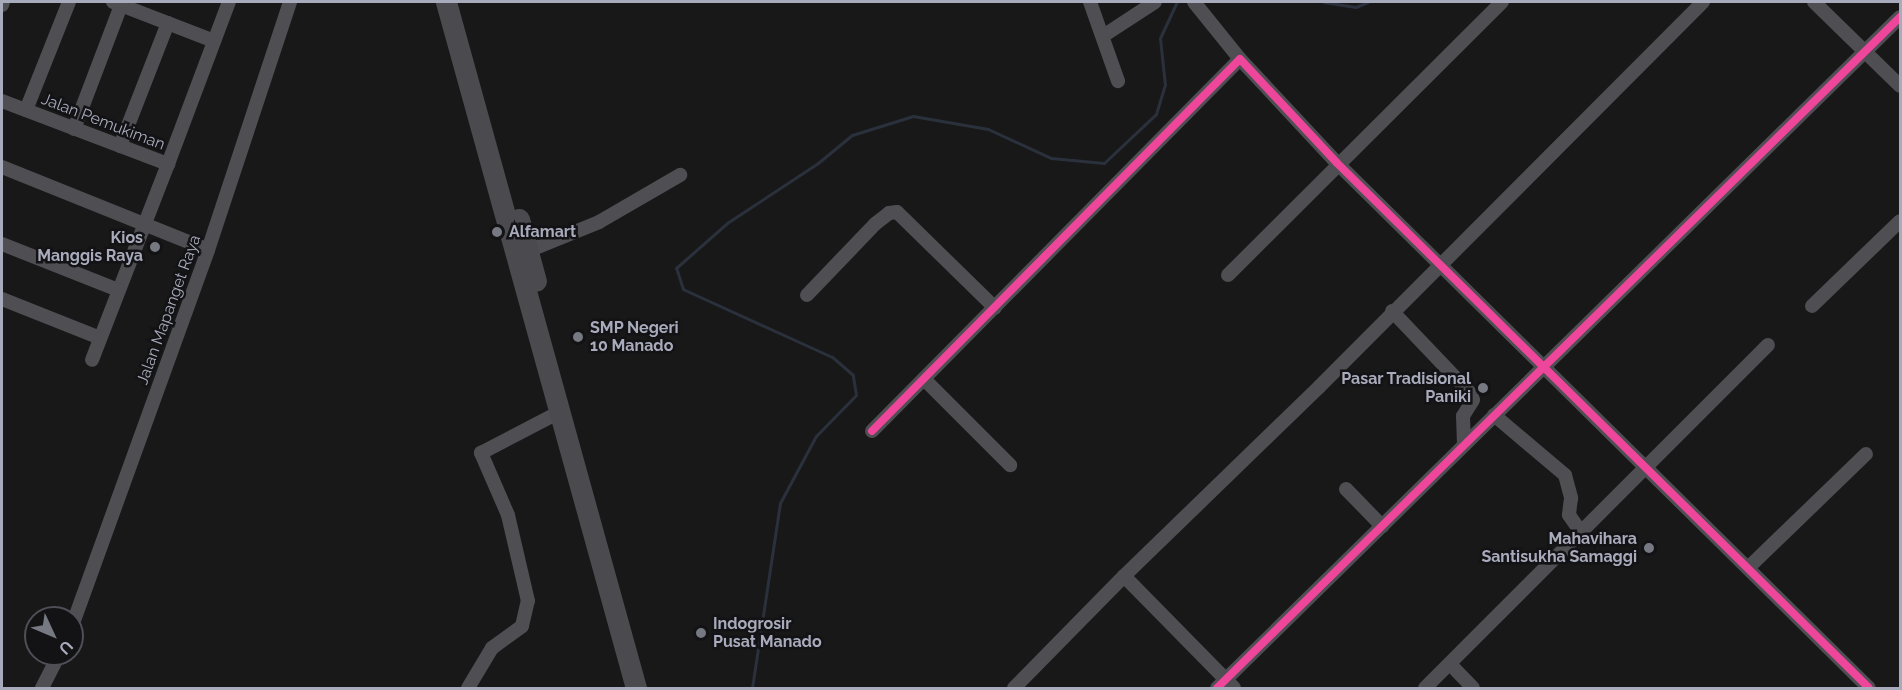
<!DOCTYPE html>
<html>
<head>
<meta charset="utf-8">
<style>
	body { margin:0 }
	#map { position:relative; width:1902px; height:690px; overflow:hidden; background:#181819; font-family:Raleway,sans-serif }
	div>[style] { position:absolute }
	.stream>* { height:3px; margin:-1.5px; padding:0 1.5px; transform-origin:1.5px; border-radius:1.5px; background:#2a313c }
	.minor>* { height:14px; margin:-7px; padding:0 7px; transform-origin:7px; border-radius:7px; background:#4e4e53 }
	.highway>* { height:21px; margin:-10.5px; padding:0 10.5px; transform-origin:10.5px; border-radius:10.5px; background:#4b4b4f }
	.cycleway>* { height:8px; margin:-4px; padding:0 4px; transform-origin:4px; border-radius:4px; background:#ed469a }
	.dots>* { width:16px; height:16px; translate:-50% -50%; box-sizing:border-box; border:3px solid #131215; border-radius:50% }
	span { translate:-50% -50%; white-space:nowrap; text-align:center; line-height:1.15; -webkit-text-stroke:5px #131215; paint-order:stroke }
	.street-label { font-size:16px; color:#a8abbb }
	.poi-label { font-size:16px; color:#a8abbb; font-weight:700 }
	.left { translate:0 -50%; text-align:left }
	.right { translate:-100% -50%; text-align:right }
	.frame { position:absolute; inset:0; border:3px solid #a8abbb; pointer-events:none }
	.north { position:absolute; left:24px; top:606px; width:60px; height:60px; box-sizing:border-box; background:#131215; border:2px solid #4f4f57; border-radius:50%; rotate:134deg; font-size:16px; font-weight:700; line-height:24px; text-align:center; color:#a8abbb }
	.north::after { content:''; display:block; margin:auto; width:21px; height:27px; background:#767882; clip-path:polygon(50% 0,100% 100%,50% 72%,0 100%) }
</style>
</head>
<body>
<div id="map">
	<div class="stream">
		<i style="left:1324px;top:2px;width:32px;rotate:9deg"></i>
		<i style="left:1356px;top:7px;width:13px;rotate:-23deg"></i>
		<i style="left:752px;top:688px;width:187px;rotate:-81.4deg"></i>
		<i style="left:780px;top:503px;width:76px;rotate:-61.8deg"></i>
		<i style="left:816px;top:436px;width:57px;rotate:-45.7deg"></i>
		<i style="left:856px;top:395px;width:20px;rotate:-99deg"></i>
		<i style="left:853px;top:375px;width:28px;rotate:-139deg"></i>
		<i style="left:832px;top:357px;width:164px;rotate:-155.5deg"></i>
		<i style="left:683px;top:289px;width:22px;rotate:-108deg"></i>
		<i style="left:676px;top:268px;width:68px;rotate:-41.4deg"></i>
		<i style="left:727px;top:223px;width:109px;rotate:-33.4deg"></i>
		<i style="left:818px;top:163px;width:44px;rotate:-39.5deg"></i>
		<i style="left:852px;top:135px;width:64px;rotate:-17.3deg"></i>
		<i style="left:913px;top:116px;width:76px;rotate:9.8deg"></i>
		<i style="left:988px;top:129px;width:69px;rotate:24.7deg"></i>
		<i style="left:1051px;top:158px;width:53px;rotate:5.4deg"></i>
		<i style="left:1104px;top:163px;width:71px;rotate:-43.3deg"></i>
		<i style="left:1156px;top:114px;width:30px;rotate:-73deg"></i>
		<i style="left:1165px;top:85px;width:47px;rotate:-96.1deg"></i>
		<i style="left:1160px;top:38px;width:40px;rotate:-65deg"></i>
	</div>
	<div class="minor">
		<i style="left:113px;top:2px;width:108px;rotate:21.1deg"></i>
		<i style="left:1090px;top:2px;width:84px;rotate:70.5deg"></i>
		<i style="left:1194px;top:2px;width:73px;rotate:51.1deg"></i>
		<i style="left:1814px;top:2px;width:120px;rotate:44.3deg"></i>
		<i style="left:2px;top:5px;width:3px;rotate:-72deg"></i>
		<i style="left:1103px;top:36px;width:62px;rotate:-33.2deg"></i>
		<i style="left:2px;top:101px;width:178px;rotate:20.8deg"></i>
		<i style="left:168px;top:164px;width:210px;rotate:111.2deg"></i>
		<i style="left:26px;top:110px;width:116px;rotate:-68.3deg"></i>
		<i style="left:74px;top:129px;width:133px;rotate:-69.2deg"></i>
		<i style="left:120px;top:146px;width:132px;rotate:-68.7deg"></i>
		<i style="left:168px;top:164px;width:173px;rotate:-69.4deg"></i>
		<i style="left:2px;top:167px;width:222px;rotate:21.9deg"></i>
		<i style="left:2px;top:244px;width:125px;rotate:21.6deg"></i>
		<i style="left:528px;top:251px;width:77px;rotate:-22.2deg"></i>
		<i style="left:599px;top:222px;width:94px;rotate:-30.1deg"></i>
		<i style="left:1228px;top:275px;width:387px;rotate:-44.9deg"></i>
		<i style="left:807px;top:295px;width:98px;rotate:-46.2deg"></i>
		<i style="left:875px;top:224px;width:18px;rotate:-38deg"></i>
		<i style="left:889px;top:213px;width:8px;rotate:-7deg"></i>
		<i style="left:897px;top:212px;width:137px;rotate:44.4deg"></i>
		<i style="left:2px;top:299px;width:105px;rotate:21.7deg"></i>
		<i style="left:1812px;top:306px;width:122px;rotate:-44deg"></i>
		<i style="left:1392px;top:311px;width:115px;rotate:46.4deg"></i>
		<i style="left:1471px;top:394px;width:6px;rotate:72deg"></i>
		<i style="left:1473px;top:400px;width:19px;rotate:122deg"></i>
		<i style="left:1463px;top:416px;width:29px;rotate:88deg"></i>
		<i style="left:924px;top:379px;width:122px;rotate:45deg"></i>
		<i style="left:1494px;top:415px;width:93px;rotate:40.2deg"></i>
		<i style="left:1565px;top:475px;width:24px;rotate:75deg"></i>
		<i style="left:1571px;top:498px;width:17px;rotate:97deg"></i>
		<i style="left:1569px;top:515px;width:21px;rotate:55deg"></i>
		<i style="left:872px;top:431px;width:523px;rotate:-45.31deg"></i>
		<i style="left:1240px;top:59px;width:142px;rotate:47deg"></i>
		<i style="left:1337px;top:163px;width:747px;rotate:44.62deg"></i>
		<i style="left:1346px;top:489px;width:52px;rotate:45.8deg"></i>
		<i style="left:1748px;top:568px;width:164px;rotate:-44deg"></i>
		<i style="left:1124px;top:576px;width:272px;rotate:-44.1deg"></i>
		<i style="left:1319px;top:387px;width:544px;rotate:-45.07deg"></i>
		<i style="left:72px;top:626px;width:400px;rotate:-70.1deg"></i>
		<i style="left:208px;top:250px;width:261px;rotate:-71.7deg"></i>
		<i style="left:1450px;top:664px;width:33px;rotate:46deg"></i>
		<i style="left:42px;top:688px;width:38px;rotate:-63deg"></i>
		<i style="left:468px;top:688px;width:47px;rotate:-59deg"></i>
		<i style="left:492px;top:648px;width:37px;rotate:-36deg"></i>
		<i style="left:522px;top:626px;width:26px;rotate:-77deg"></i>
		<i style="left:528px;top:601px;width:88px;rotate:-103.1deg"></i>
		<i style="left:508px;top:515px;width:68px;rotate:-113.5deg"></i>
		<i style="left:481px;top:453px;width:87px;rotate:-27.5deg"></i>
		<i style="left:1014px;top:688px;width:157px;rotate:-45.5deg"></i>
		<i style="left:1124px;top:576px;width:157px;rotate:45.5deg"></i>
		<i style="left:1217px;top:688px;width:957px;rotate:-44.49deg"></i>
		<i style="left:1425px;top:688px;width:485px;rotate:-45deg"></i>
	</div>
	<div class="highway">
		<i style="left:446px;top:2px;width:712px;rotate:74.52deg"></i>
		<i style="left:519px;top:219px;width:64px;rotate:74.7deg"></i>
	</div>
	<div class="cycleway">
		<i style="left:872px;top:431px;width:523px;rotate:-45.31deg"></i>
		<i style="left:1240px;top:59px;width:142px;rotate:47deg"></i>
		<i style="left:1337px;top:163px;width:747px;rotate:44.62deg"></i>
		<i style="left:1217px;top:688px;width:957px;rotate:-44.49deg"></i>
	</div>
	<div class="dots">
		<i style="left:497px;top:232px;background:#767882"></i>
		<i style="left:155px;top:247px;background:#767882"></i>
		<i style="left:578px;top:337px;background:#767882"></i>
		<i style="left:1483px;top:388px;background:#767882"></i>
		<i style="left:1649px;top:548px;background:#767882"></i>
		<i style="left:701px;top:633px;background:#767882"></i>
	</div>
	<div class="street-label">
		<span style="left:103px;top:122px;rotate:21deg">Jalan Pemukiman</span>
		<span style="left:169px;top:310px;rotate:-70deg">Jalan Mapanget Raya</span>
	</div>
	<div class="poi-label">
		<span class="left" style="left:509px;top:232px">Alfamart</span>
		<span class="right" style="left:143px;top:247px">Kios<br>Manggis Raya</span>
		<span class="left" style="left:590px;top:337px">SMP Negeri<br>10 Manado</span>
		<span class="right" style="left:1471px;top:388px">Pasar Tradisional<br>Paniki</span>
		<span class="right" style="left:1637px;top:548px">Mahavihara<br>Santisukha Samaggi</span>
		<span class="left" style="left:713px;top:633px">Indogrosir<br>Pusat Manado</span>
	</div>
	<div class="frame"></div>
	<div class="north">U</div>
</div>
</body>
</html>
